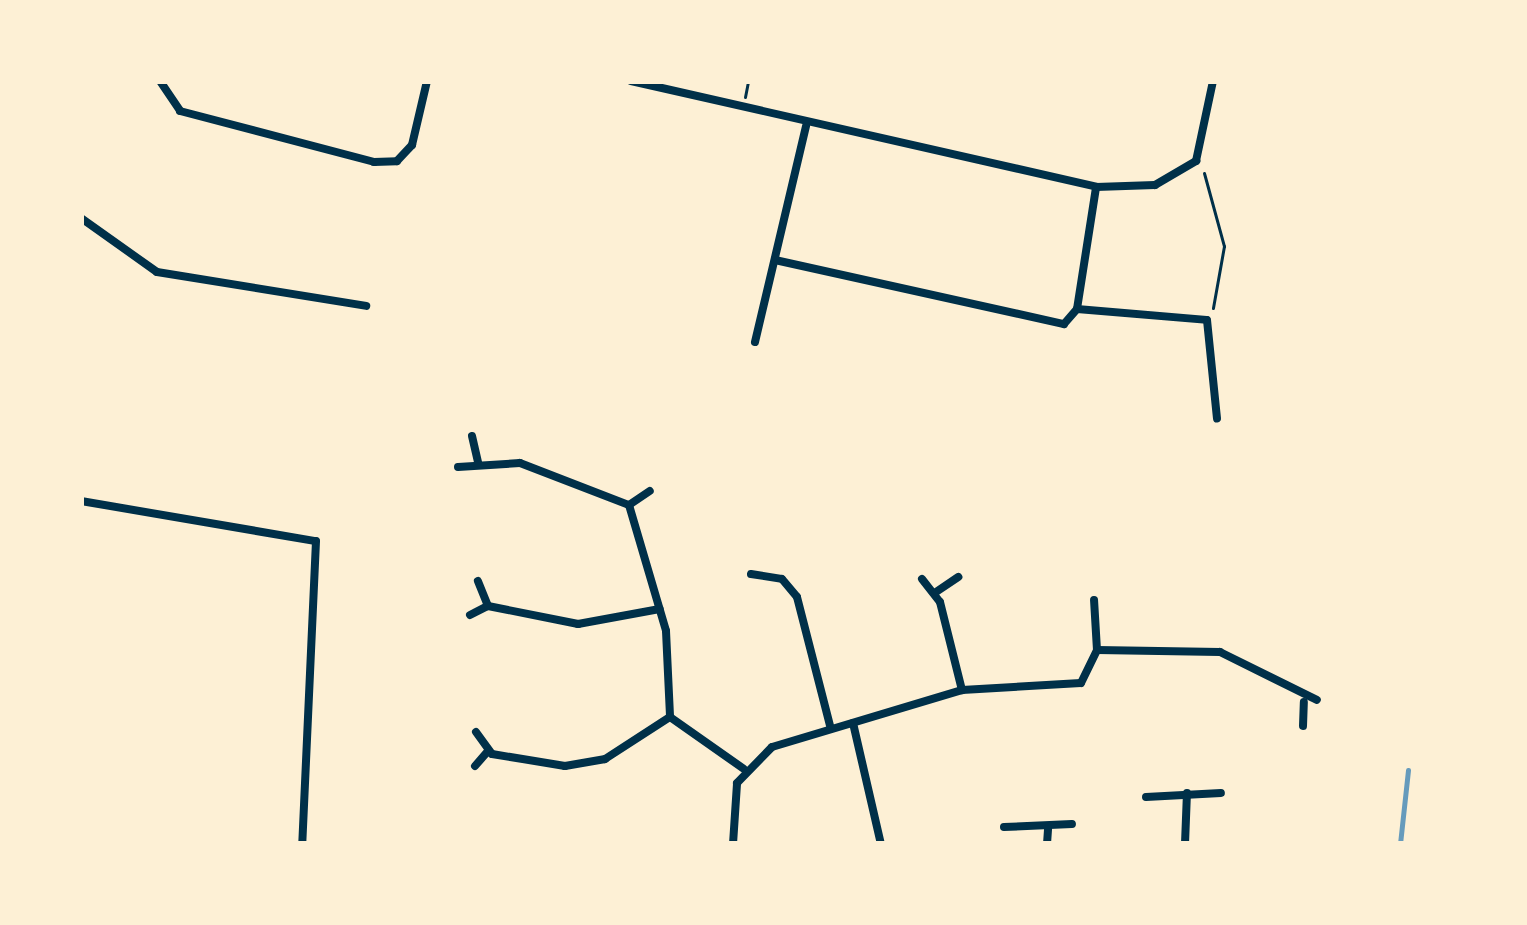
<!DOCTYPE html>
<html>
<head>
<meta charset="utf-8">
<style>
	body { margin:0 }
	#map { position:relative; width:1527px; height:925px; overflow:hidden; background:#fdf0d5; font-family:"Space Grotesk",sans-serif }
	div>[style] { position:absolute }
	.stream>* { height:4.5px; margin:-2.25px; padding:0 2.25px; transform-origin:2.25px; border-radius:2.25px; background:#669bbc }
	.path>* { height:3px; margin:-1.5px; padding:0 1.5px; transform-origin:1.5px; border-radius:1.5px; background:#003049 }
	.minor>* { height:8px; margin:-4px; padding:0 4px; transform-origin:4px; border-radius:4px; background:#003049 }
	span { translate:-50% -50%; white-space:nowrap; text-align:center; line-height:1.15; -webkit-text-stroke:12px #fdf0d5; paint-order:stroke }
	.frame { position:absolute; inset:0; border:84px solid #fdf0d5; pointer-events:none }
</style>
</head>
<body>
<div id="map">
	<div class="stream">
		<i style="left:1400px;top:844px;width:74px;rotate:-83.8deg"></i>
	</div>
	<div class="path">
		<i style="left:745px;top:97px;width:16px;rotate:-79deg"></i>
		<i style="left:1204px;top:173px;width:76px;rotate:74.7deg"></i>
		<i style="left:1224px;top:246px;width:63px;rotate:100.1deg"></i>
	</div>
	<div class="minor">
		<i style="left:160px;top:81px;width:36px;rotate:56deg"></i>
		<i style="left:180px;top:111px;width:201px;rotate:14.7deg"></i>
		<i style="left:374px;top:162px;width:23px;rotate:-2deg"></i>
		<i style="left:397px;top:161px;width:22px;rotate:-47deg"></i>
		<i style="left:412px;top:145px;width:66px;rotate:-76.8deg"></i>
		<i style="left:631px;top:81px;width:477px;rotate:12.8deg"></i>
		<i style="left:1096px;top:187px;width:59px;rotate:-1.9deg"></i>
		<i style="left:1155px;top:185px;width:48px;rotate:-30.3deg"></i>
		<i style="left:1196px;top:161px;width:82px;rotate:-78deg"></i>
		<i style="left:81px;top:218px;width:93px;rotate:35.4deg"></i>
		<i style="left:157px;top:272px;width:212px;rotate:9.2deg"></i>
		<i style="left:775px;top:260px;width:296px;rotate:12.5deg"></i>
		<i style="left:1064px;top:324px;width:20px;rotate:-49deg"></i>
		<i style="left:1077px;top:309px;width:123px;rotate:-81.1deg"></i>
		<i style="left:1077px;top:309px;width:130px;rotate:4.8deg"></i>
		<i style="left:1207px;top:320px;width:99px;rotate:84.2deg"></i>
		<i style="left:755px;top:342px;width:222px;rotate:-76.7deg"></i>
		<i style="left:472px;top:436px;width:28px;rotate:77deg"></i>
		<i style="left:458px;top:467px;width:62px;rotate:-3.7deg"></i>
		<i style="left:520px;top:463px;width:117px;rotate:21.1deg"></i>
		<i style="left:629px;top:505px;width:131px;rotate:73.6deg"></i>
		<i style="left:666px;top:631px;width:86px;rotate:87.3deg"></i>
		<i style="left:670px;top:717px;width:90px;rotate:35.1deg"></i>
		<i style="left:81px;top:501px;width:238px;rotate:9.7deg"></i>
		<i style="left:316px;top:541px;width:303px;rotate:92.6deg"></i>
		<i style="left:629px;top:505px;width:25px;rotate:-34deg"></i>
		<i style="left:751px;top:574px;width:31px;rotate:9deg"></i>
		<i style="left:782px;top:579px;width:23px;rotate:50deg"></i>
		<i style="left:797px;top:597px;width:136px;rotate:75.6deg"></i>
		<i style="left:922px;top:579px;width:29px;rotate:52deg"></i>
		<i style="left:940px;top:602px;width:91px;rotate:76deg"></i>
		<i style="left:936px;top:592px;width:27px;rotate:-34deg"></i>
		<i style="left:488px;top:606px;width:92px;rotate:11.3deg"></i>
		<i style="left:578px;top:624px;width:83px;rotate:-10.4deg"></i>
		<i style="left:470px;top:615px;width:20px;rotate:-27deg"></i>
		<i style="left:488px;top:606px;width:27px;rotate:-112deg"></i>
		<i style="left:1097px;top:650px;width:123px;rotate:0.9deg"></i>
		<i style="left:1220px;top:652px;width:108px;rotate:26.3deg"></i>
		<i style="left:853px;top:723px;width:124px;rotate:77deg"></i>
		<i style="left:1303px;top:726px;width:24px;rotate:-88deg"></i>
		<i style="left:476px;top:732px;width:27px;rotate:54deg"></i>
		<i style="left:492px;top:754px;width:74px;rotate:9.3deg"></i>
		<i style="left:565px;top:766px;width:41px;rotate:-9.9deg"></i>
		<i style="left:605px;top:759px;width:77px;rotate:-32.9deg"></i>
		<i style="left:475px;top:766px;width:20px;rotate:-49deg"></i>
		<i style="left:1146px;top:797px;width:75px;rotate:-3.1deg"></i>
		<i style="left:1004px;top:827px;width:68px;rotate:-2.5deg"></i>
		<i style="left:733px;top:844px;width:61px;rotate:-86.2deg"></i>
		<i style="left:737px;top:783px;width:50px;rotate:-45.8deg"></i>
		<i style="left:772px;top:747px;width:198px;rotate:-16.7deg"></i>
		<i style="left:962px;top:690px;width:119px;rotate:-3.4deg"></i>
		<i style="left:1081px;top:683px;width:37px;rotate:-64deg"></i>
		<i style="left:1097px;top:650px;width:50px;rotate:-93.4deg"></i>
		<i style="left:1047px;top:844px;width:15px;rotate:-86deg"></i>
		<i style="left:1185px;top:844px;width:51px;rotate:-87.8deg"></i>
	</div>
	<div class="frame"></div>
</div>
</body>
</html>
